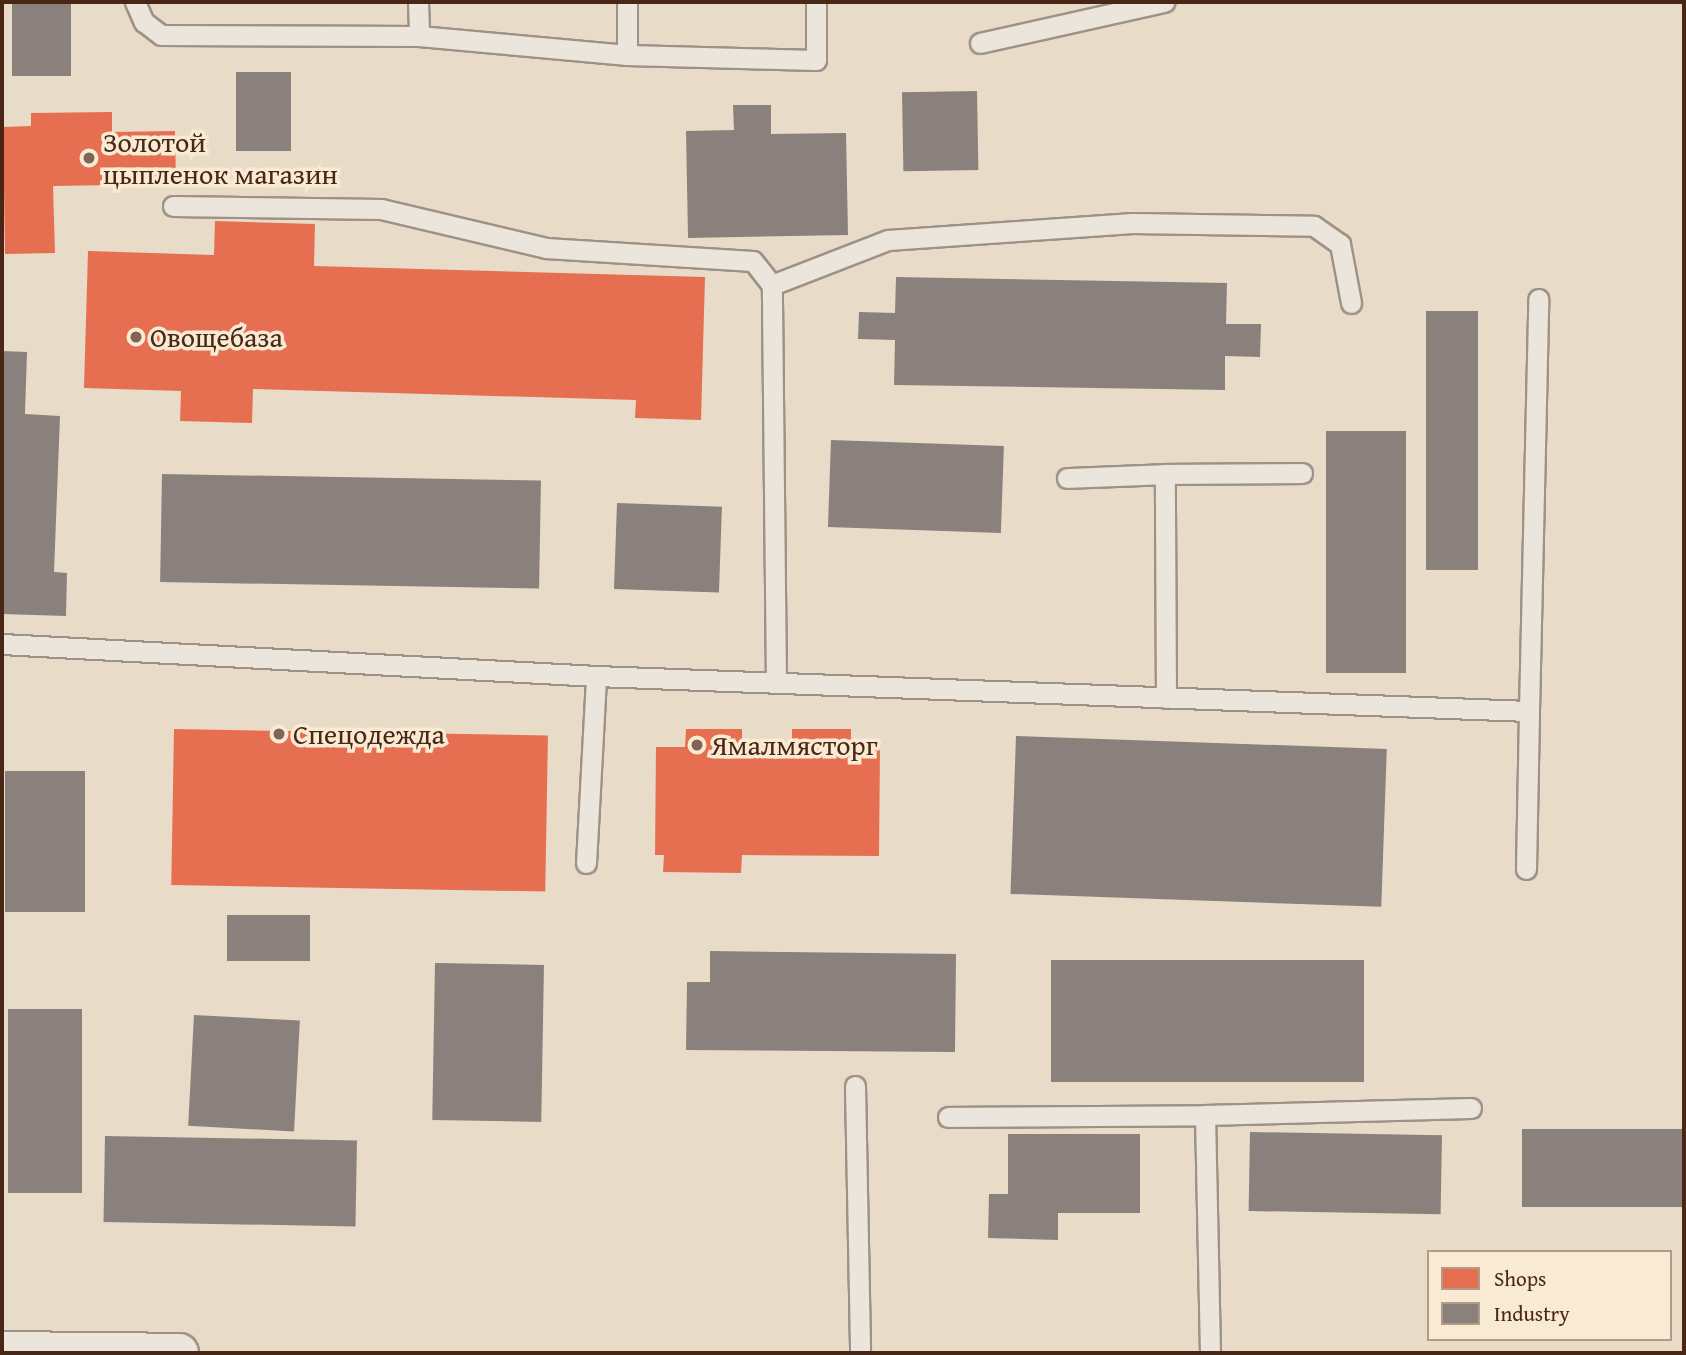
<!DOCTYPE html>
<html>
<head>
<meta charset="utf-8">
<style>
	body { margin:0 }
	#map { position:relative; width:1686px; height:1355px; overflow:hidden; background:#e8dbc8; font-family:"Gentium Book Plus",serif }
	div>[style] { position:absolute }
	.shops>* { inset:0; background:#e76f51; transform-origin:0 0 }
	.industry>* { inset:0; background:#8a817c; transform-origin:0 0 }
	.roads { filter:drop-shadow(2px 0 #9e9286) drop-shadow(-2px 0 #9e9286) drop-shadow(0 2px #9e9286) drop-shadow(0 -2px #9e9286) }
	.lane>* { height:19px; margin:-9.5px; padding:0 9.5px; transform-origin:9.5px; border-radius:9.5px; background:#ebe5dc }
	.street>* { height:38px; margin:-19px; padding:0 19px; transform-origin:19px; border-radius:19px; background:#ebe5dc }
	.dots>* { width:19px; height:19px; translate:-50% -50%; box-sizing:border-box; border:4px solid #f8ead3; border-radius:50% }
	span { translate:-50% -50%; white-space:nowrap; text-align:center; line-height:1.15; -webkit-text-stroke:7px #f8ead3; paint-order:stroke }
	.poi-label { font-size:28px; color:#492615 }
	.left { translate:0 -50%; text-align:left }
	.frame { position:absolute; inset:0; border:4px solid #492615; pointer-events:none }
	.legend { position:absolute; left:1427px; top:1250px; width:245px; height:91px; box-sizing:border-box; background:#f8ead3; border:2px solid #b29c87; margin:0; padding:9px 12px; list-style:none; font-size:21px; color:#492615 }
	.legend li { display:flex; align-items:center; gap:14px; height:35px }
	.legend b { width:35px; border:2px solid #b29c87 }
</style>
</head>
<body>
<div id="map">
	<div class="shops">
		<i style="clip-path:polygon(112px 112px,112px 132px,175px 131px,176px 184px,53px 186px,55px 253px,5px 254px,3px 127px,31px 126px,31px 113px)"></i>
		<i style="clip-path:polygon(215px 221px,315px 224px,314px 266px,705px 277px,701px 420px,635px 418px,636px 400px,253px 389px,252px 423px,180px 421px,181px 391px,84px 388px,88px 251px,214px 255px)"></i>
		<i style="left:174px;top:729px;width:374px;height:156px;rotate:1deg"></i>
		<i style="clip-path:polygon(686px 729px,742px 729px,742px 746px,792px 746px,792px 729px,851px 729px,851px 748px,880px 748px,879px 856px,742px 855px,741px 873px,663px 872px,664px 855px,655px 855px,656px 747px,685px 747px)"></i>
	</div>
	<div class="industry">
		<i style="left:12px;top:2px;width:59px;height:74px"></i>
		<i style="left:236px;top:72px;width:55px;height:79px"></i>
		<i style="left:977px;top:91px;width:79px;height:75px;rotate:89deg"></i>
		<i style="clip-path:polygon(733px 105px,771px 105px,771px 134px,846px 133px,848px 235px,688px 238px,686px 131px,734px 130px)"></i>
		<i style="clip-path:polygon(896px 277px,1227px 283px,1226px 324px,1261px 324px,1260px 357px,1225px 356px,1225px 390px,894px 385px,895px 340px,858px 339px,859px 312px,895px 313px)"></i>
		<i style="left:1478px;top:311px;width:259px;height:52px;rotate:90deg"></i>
		<i style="clip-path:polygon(2px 351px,27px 352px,25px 414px,60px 416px,54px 572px,67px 573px,66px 616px,2px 614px)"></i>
		<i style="left:1326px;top:431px;width:80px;height:242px"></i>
		<i style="left:831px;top:440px;width:173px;height:87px;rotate:2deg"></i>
		<i style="left:162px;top:474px;width:379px;height:108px;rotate:1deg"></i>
		<i style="left:617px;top:503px;width:105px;height:86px;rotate:2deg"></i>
		<i style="left:1016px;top:736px;width:371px;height:158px;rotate:2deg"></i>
		<i style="left:5px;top:771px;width:80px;height:141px"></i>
		<i style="left:227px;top:915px;width:83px;height:46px"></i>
		<i style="clip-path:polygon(710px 951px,956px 954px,955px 1052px,686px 1050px,687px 982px,710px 982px)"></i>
		<i style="left:1051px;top:960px;width:313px;height:122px"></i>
		<i style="left:435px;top:963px;width:109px;height:157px;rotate:1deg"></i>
		<i style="left:82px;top:1009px;width:184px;height:74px;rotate:90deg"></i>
		<i style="left:194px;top:1015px;width:106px;height:111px;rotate:3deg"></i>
		<i style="left:1684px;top:1129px;width:78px;height:162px;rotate:90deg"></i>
		<i style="left:1250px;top:1132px;width:192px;height:79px;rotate:1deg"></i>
		<i style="clip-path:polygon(1008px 1134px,1140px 1134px,1140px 1213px,1058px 1213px,1058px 1240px,988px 1238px,989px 1194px,1008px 1194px)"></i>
		<i style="left:105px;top:1136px;width:252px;height:86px;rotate:1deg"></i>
	</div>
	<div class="roads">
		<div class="lane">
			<i style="left:135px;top:2px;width:22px;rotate:66deg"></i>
			<i style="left:144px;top:22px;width:21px;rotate:37deg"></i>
			<i style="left:161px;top:35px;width:258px;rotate:0.2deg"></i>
			<i style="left:419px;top:36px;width:209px;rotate:5.2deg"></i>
			<i style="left:627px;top:55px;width:189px;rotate:1.5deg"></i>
			<i style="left:816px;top:60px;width:58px;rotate:-90deg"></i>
			<i style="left:418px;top:2px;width:34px;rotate:88deg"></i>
			<i style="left:627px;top:2px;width:53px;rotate:90deg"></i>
			<i style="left:980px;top:43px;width:189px;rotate:-12.6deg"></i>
			<i style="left:173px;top:206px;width:208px;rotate:0.8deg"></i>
			<i style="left:381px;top:209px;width:170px;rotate:13.3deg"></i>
			<i style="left:546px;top:248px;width:207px;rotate:3.6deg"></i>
			<i style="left:753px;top:261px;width:31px;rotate:52deg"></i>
			<i style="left:1067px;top:478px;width:98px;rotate:-2.3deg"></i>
			<i style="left:2px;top:644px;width:595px;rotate:3.08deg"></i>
			<i style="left:596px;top:676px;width:934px;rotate:2.15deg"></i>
			<i style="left:1529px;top:711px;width:412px;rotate:-88.7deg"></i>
			<i style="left:776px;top:683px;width:398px;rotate:-90.6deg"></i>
			<i style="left:772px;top:285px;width:124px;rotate:-21.2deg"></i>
			<i style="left:888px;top:240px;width:245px;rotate:-4deg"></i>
			<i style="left:1132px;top:223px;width:182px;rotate:0.9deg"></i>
			<i style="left:1314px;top:226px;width:32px;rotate:35deg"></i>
			<i style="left:1340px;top:244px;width:60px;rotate:79.4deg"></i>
			<i style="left:1166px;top:698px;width:224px;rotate:-90.3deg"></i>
			<i style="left:1165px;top:474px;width:137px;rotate:-0.4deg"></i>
			<i style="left:586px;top:863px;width:187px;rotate:-86.9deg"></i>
			<i style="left:1526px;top:869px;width:158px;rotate:-88.9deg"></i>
			<i style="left:855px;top:1086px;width:267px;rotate:88.9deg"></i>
			<i style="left:948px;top:1117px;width:257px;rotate:-0.4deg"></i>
			<i style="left:1210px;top:1353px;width:238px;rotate:-91.2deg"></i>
			<i style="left:1205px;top:1115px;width:266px;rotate:-1.5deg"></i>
		</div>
		<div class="street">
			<i style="left:2px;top:1351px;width:177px;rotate:0.6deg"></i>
		</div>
	</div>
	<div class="dots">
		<i style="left:89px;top:158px;background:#816554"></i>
		<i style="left:136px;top:337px;background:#816554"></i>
		<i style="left:279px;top:734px;background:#816554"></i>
		<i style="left:697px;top:745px;background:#816554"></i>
	</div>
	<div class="poi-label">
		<span class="left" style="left:103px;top:158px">Золотой<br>цыпленок магазин</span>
		<span class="left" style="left:150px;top:337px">Овощебаза</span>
		<span class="left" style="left:293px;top:734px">Спецодежда</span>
		<span class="left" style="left:711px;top:745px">Ямалмясторг</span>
	</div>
	<div class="frame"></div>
	<ul class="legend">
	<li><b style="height:19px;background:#e76f51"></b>Shops</li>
	<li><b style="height:19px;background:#8a817c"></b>Industry</li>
	</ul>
</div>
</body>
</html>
